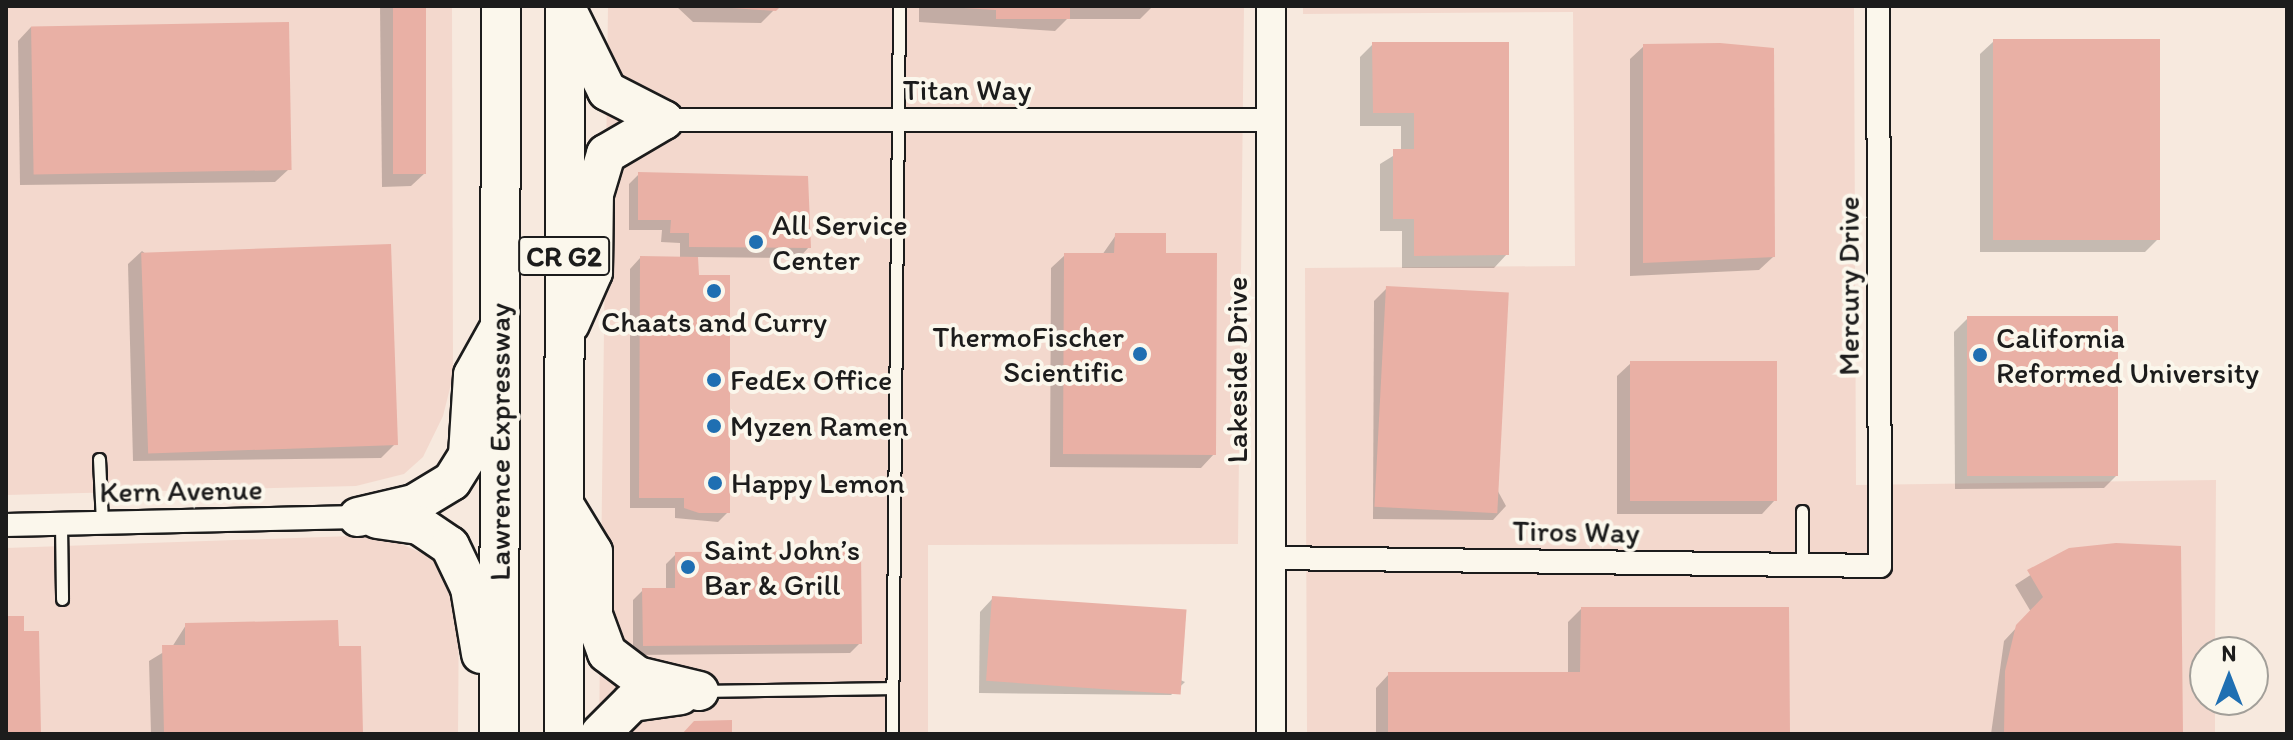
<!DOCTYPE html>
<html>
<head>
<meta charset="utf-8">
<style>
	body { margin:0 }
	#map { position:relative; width:2293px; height:740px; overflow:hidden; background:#f7e9de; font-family:Itim,sans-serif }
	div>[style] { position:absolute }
	.built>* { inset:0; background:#f3d8cd }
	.shadow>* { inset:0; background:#0003 }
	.building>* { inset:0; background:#e9b0a5; transform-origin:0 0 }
	.roads { filter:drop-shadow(2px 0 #1c1c1c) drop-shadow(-2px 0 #1c1c1c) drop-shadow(0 2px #1c1c1c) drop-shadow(0 -2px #1c1c1c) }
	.service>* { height:11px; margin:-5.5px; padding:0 5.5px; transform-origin:5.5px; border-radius:5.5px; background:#fbf7ec }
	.minor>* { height:22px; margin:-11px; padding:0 11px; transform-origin:11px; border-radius:11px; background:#fbf7ec }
	.tertiary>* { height:28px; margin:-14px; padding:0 14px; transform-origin:14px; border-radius:14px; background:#fbf7ec }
	.trunk>* { height:38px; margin:-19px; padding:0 19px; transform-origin:19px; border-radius:19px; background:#fbf7ec }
	.dots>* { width:22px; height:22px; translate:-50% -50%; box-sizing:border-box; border:4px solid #fbf7ec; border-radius:50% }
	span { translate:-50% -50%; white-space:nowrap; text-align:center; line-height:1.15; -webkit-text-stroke:8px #fbf7ec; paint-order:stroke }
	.shield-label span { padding:2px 6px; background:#fbf7ec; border:2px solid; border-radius:6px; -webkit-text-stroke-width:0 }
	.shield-label { font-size:28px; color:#1c1c1c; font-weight:700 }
	.street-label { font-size:30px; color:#1c1c1c }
	.poi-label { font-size:30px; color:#1c1c1c }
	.left { translate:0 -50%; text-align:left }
	.right { translate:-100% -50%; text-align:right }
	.frame { position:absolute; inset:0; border:8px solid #1c1c1c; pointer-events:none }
	.north { position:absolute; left:2189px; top:636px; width:80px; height:80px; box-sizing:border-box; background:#fbf7ec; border:2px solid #a29f99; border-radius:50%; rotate:0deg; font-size:22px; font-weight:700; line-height:32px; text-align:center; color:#1c1c1c }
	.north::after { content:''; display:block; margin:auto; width:28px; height:36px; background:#1f6fb2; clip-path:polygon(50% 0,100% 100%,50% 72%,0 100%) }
</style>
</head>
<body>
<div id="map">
	<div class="built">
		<i style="clip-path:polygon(6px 6px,452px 6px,453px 376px,443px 416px,423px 457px,404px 474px,356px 486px,6px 495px)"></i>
		<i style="clip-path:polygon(608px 6px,1244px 6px,1238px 544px,928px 545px,928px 734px,599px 734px)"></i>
		<i style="clip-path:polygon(1303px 6px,1854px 6px,1856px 485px,2216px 480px,2215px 652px,2205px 652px,2205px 700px,2215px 700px,2215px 734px,1307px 734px,1305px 268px,1575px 266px,1573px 12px,1303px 14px)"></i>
		<i style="clip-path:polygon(380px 535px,431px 557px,459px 596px,458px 734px,6px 734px,6px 548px)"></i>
	</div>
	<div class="shadow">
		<i style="clip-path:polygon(380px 6px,424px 6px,425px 173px,411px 186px,382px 187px)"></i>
		<i style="clip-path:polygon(676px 6px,778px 6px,761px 23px,693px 22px)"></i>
		<i style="clip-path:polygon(919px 6px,1153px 6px,1140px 19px,1067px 19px,1055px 31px,919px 22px)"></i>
		<i style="clip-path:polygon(31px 27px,289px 169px,275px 182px,20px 185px,18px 41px)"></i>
		<i style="clip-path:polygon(1994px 41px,2158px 239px,2145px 252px,1980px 252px,1980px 54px)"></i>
		<i style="clip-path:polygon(1373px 44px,1507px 254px,1494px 268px,1402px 268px,1402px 231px,1380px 231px,1380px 164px,1401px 151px,1401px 126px,1360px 126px,1360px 57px)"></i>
		<i style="clip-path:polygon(1644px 46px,1773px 257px,1759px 270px,1630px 276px,1630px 59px)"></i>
		<i style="clip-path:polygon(639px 174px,809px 247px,799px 258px,696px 257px,728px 512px,718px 522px,675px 518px,675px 508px,630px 508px,630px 269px,640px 258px,680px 259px,680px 243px,661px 242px,662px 230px,629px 230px,629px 184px)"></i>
		<i style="clip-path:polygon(1116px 235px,1164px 255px,1214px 454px,1201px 468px,1050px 467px,1051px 268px,1065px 255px,1102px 255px)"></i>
		<i style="clip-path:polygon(142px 251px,394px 445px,381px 458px,133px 461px,128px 264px)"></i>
		<i style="clip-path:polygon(1387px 288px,1506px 506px,1493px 520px,1373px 519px,1374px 301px)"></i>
		<i style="clip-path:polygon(1968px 318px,2117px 475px,2104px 488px,1955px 489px,1954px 332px)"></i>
		<i style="clip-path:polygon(1631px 363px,1775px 500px,1762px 514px,1617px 514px,1617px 376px)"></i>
		<i style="clip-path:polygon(2069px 550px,2181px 734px,1991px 734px,2004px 641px,2031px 612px,2015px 585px)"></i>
		<i style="clip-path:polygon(676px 554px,860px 643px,850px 653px,633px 655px,633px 600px,643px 590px,666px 590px,666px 564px)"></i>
		<i style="clip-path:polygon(993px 598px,1185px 682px,1171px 695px,979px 693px,980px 612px)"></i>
		<i style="clip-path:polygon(1581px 609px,1788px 734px,1376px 734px,1376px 688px,1389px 674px,1568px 674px,1568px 622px)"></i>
		<i style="clip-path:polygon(186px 625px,337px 648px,361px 734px,151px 734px,149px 661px,172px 647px)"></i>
	</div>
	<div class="building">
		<i style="left:393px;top:6px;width:33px;height:168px"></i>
		<i style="clip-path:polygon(703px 6px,781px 6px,776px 11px)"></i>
		<i style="clip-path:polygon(931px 6px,1070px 6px,1070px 19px,996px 19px,996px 10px)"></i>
		<i style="left:289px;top:22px;width:148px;height:258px;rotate:89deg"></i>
		<i style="left:1993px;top:39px;width:167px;height:201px"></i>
		<i style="clip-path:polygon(1372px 42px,1509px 42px,1509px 255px,1414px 256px,1414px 219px,1393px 219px,1393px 149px,1414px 149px,1414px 113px,1373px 113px)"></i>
		<i style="clip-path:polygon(1720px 43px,1774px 48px,1775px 257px,1643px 263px,1643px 44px)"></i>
		<i style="clip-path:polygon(638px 172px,808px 176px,811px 248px,689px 247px,689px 233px,670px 233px,671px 220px,638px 220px)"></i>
		<i style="clip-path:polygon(1115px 233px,1166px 233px,1166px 253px,1217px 253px,1216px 455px,1063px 454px,1064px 253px,1114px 253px)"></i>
		<i style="left:391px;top:244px;width:201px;height:250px;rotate:88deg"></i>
		<i style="clip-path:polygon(640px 256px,698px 257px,699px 275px,730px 275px,730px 513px,699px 513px,684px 508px,684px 498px,639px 498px)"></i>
		<i style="left:1386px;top:286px;width:123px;height:221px;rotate:3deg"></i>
		<i style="left:1967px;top:316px;width:151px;height:160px"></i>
		<i style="left:1630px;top:361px;width:147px;height:140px"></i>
		<i style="clip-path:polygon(2116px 543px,2181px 546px,2183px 734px,2004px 734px,2005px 671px,2016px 625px,2043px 597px,2027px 570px,2069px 548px)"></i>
		<i style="clip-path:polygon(861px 551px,862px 644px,643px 646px,642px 588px,675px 588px,675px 552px)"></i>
		<i style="left:992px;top:596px;width:195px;height:85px;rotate:4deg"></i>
		<i style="clip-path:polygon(1581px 607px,1789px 607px,1790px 734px,1388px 734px,1388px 672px,1580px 672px)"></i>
		<i style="clip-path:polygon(6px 616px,24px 616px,24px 631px,39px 631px,41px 734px,6px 734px)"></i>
		<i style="clip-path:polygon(338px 620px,339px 646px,361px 646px,363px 734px,164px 734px,162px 645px,185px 645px,185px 623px)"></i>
		<i style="clip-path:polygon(732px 720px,732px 734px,682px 734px,694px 721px)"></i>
	</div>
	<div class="roads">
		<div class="service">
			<i style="left:99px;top:459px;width:64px;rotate:87.3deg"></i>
			<i style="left:1802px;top:511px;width:54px;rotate:90deg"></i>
			<i style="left:61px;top:524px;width:75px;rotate:89.2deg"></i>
			<i style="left:704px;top:691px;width:187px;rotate:-0.9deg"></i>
			<i style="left:892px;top:734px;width:728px;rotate:-89.45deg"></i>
		</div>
		<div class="minor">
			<i style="left:664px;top:120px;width:607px"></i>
			<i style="left:6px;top:525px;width:352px;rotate:-1.3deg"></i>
			<i style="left:1271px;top:558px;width:609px;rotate:0.75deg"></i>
			<i style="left:1880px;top:566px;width:560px;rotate:-90.2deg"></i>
		</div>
		<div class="tertiary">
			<i style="left:1271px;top:734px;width:728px;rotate:-90deg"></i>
		</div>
		<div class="trunk">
			<i style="left:568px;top:12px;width:88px;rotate:63.7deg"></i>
			<i style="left:607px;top:91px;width:64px;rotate:27deg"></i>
			<i style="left:570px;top:324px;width:57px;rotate:-66.1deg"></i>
			<i style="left:593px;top:272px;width:78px;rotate:-89.3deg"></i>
			<i style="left:594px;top:194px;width:42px;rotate:-73.3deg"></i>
			<i style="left:606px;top:154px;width:67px;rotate:-30.4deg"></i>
			<i style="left:565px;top:506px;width:54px;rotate:58.7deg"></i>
			<i style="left:593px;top:552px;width:63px;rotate:90deg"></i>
			<i style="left:593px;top:615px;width:40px;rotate:69.8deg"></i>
			<i style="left:607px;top:653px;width:38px;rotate:37deg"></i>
			<i style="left:637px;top:676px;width:64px;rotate:13.6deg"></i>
			<i style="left:358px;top:517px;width:57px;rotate:-13.1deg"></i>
			<i style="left:414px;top:504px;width:44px;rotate:-31.2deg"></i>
			<i style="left:452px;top:481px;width:31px;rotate:-58deg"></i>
			<i style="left:468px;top:455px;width:80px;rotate:-86.4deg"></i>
			<i style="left:473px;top:375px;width:51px;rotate:-60.9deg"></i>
			<i style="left:377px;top:519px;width:42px;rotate:8.1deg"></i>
			<i style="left:419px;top:525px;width:37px;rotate:34deg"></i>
			<i style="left:450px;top:546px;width:47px;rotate:64.5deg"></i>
			<i style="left:470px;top:588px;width:67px;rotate:80.5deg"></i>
			<i style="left:499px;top:734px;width:728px;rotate:-89.84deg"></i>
			<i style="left:564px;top:734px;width:728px;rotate:-89.92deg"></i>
			<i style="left:600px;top:734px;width:45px;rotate:-45deg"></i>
			<i style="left:632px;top:702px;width:49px;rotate:-8.1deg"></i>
		</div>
	</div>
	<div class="dots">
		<i style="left:756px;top:242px;background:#1f6fb2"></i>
		<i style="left:714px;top:291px;background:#1f6fb2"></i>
		<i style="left:1140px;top:354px;background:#1f6fb2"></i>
		<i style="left:1980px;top:355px;background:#1f6fb2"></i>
		<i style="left:714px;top:380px;background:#1f6fb2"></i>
		<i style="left:714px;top:426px;background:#1f6fb2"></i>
		<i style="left:715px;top:483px;background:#1f6fb2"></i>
		<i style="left:688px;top:567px;background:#1f6fb2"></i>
	</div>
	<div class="shield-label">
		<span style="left:564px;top:256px">CR G2</span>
	</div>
	<div class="street-label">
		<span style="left:967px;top:90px">Titan Way</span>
		<span style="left:1849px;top:286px;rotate:-90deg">Mercury Drive</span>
		<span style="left:1237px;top:370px;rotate:-90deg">Lakeside Drive</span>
		<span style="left:500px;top:442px;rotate:-90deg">Lawrence Expressway</span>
		<span style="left:181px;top:491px;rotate:-1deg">Kern Avenue</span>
		<span style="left:1576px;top:532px;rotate:1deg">Tiros Way</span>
	</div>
	<div class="poi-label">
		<span class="left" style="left:772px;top:242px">All Service<br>Center</span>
		<span style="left:714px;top:322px">Chaats and Curry</span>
		<span class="right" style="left:1124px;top:354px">ThermoFischer<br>Scientific</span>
		<span class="left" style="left:1996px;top:355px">California<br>Reformed University</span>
		<span class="left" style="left:730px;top:380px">FedEx Office</span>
		<span class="left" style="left:730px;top:426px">Myzen Ramen</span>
		<span class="left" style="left:731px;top:483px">Happy Lemon</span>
		<span class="left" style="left:704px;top:567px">Saint John’s<br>Bar &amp; Grill</span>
	</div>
	<div class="frame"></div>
	<div class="north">N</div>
</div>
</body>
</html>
